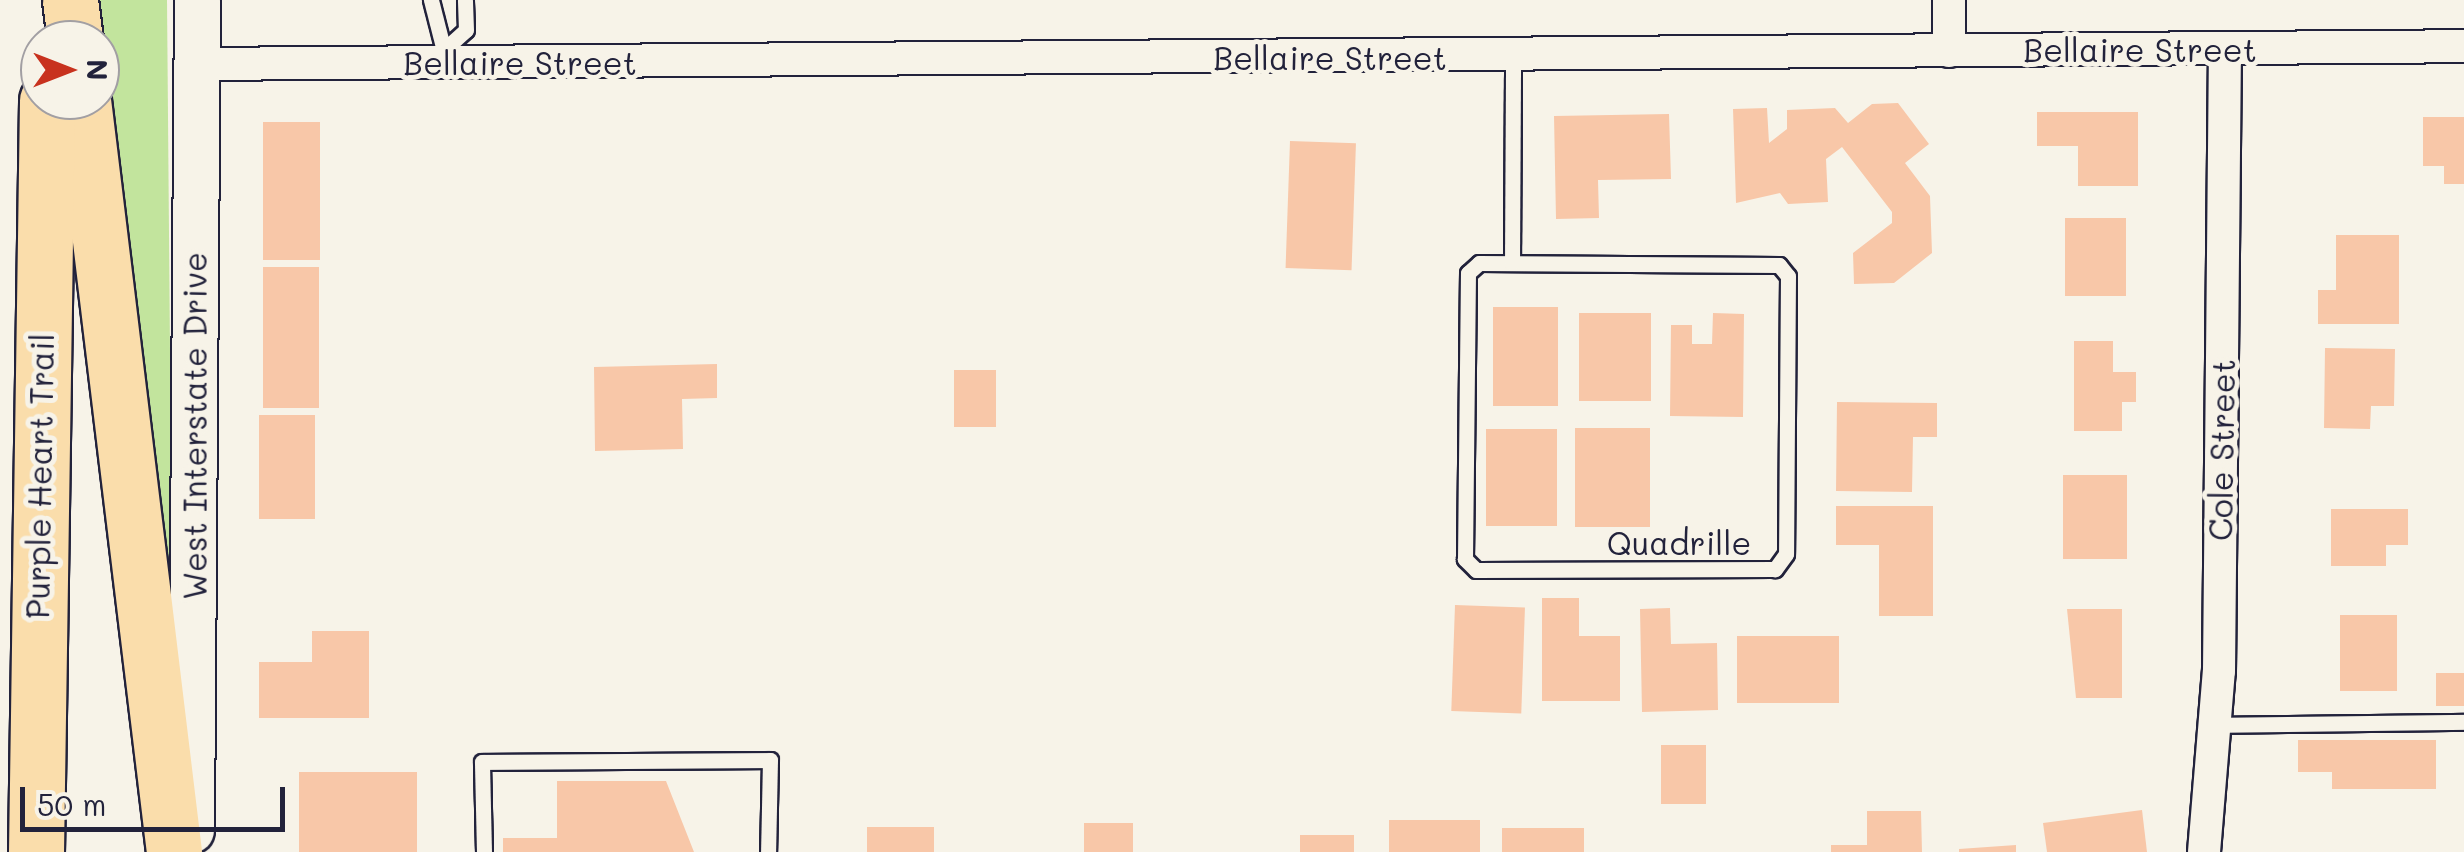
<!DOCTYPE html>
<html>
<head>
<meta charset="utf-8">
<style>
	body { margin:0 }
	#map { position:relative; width:2464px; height:852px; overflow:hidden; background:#f7f3e8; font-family:Mali,sans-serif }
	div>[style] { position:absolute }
	.green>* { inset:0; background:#c2e49d }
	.building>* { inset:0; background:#f8c7a8; transform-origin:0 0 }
	.roads { filter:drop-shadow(2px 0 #22223b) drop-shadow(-2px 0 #22223b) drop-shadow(0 2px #22223b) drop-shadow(0 -2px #22223b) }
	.service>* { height:15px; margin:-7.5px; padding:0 7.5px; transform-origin:7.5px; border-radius:7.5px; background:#f7f3e8 }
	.minor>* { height:32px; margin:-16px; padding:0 16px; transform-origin:16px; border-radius:16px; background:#f7f3e8 }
	.secondary>* { height:45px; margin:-22.5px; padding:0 22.5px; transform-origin:22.5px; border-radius:22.5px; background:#f7f3e8 }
	.motorway>* { height:55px; margin:-27.5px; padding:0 27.5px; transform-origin:27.5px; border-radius:27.5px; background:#faddab }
	span { translate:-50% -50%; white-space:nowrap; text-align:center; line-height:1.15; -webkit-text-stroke:10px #f7f3e8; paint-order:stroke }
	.street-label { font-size:32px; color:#22223b }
	.north { position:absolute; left:20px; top:20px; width:100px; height:100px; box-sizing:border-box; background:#f7f3e8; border:2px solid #a29fa3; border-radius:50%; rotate:90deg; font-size:28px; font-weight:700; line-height:40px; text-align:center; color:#22223b }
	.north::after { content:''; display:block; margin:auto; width:35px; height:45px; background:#c8321e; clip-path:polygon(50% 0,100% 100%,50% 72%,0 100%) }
	.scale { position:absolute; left:20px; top:787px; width:265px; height:45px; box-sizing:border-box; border:5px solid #22223b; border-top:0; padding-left:12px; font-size:30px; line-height:35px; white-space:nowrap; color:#22223b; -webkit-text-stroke:8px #f7f3e8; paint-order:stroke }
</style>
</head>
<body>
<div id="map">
	<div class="green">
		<i style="clip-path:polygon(96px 0,167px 0,172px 584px,152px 581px)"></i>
	</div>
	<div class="building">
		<i style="clip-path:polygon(1898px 103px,1929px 144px,1905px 163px,1930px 196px,1932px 253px,1894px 283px,1854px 284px,1853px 253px,1892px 223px,1892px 212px,1842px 147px,1826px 159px,1828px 202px,1788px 204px,1780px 193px,1736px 203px,1733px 109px,1767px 108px,1769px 143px,1787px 129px,1787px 110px,1835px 108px,1848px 123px,1872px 104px)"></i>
		<i style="clip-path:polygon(2037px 112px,2138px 112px,2138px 186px,2078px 186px,2078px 146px,2037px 146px)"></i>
		<i style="clip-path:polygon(1669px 114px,1671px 179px,1598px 180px,1599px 218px,1556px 219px,1554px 116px)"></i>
		<i style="clip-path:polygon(2423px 117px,2464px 117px,2464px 184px,2444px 184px,2444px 166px,2423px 166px)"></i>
		<i style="left:263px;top:122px;width:57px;height:138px"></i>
		<i style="left:1290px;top:141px;width:66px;height:127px;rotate:2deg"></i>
		<i style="left:2065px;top:218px;width:61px;height:78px"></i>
		<i style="clip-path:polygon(2336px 235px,2399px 235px,2399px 324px,2318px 324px,2318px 290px,2336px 290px)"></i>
		<i style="left:263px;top:267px;width:56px;height:141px"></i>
		<i style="left:1493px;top:307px;width:65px;height:99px"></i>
		<i style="left:1579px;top:313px;width:72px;height:88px"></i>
		<i style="clip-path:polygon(1713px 313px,1744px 314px,1743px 417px,1670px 416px,1671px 325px,1692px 325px,1692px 344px,1712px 344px)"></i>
		<i style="clip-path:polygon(2074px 341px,2113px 341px,2113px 372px,2136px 372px,2136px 402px,2122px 402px,2122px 431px,2074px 431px)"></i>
		<i style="clip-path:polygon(2325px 348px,2395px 349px,2394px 406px,2371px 406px,2370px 429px,2324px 428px)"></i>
		<i style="clip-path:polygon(717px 364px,717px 398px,682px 399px,683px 449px,595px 451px,594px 367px)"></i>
		<i style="left:954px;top:370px;width:42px;height:57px"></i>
		<i style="clip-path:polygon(1837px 402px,1937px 403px,1937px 437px,1913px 437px,1912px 492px,1836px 491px)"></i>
		<i style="left:259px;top:415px;width:56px;height:104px"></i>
		<i style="left:1575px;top:428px;width:75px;height:99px"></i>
		<i style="left:1486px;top:429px;width:71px;height:97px"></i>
		<i style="left:2063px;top:475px;width:64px;height:84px"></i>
		<i style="clip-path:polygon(1836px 506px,1933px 506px,1933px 616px,1879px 616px,1879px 545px,1836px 545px)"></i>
		<i style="clip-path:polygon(2331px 509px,2408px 509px,2408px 545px,2386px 545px,2386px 566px,2331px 566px)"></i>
		<i style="clip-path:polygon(1542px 598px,1579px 598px,1579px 636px,1620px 636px,1620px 701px,1542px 701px)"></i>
		<i style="left:1455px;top:605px;width:70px;height:106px;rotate:2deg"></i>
		<i style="clip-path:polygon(1670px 608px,1671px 644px,1717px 643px,1718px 710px,1642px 712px,1640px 609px)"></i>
		<i style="clip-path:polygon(2067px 609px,2122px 609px,2122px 698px,2076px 698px)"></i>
		<i style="left:2340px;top:615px;width:57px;height:76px"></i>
		<i style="clip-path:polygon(312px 631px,369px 631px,369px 718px,259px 718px,259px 662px,312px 662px)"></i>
		<i style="left:1839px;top:636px;width:67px;height:102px;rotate:90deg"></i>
		<i style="left:2436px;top:673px;width:28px;height:33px"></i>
		<i style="clip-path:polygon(2298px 740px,2436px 740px,2436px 789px,2332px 789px,2332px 772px,2298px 772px)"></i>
		<i style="left:1661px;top:745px;width:45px;height:59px"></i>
		<i style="left:299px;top:772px;width:118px;height:80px"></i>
		<i style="clip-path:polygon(557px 781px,666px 781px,694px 852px,503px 852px,503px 838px,557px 838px)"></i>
		<i style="clip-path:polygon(2142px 810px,2147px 852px,2047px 852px,2043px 823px)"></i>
		<i style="clip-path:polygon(1867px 811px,1921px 811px,1922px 852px,1831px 852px,1831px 845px,1867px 845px)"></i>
		<i style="left:1389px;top:820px;width:91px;height:32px"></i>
		<i style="left:1133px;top:823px;width:29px;height:49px;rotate:90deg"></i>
		<i style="left:867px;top:827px;width:67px;height:25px"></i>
		<i style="left:1502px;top:828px;width:82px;height:24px"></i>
		<i style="left:1300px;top:835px;width:54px;height:17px"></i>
		<i style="clip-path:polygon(2016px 845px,2016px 852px,1959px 852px,1959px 849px)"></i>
	</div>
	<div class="roads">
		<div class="service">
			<i style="left:431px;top:0;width:65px;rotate:75.7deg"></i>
			<i style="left:447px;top:47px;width:25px;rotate:-42deg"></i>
			<i style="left:466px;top:30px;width:30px;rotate:-92deg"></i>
			<i style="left:1479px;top:263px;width:300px;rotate:0.4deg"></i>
			<i style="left:1779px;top:265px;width:14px;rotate:51deg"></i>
			<i style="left:1788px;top:276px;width:278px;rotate:90.4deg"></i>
			<i style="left:1786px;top:554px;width:19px;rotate:126deg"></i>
			<i style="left:1775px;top:569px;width:299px;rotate:179.8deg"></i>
			<i style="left:1476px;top:570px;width:16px;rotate:-135deg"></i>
			<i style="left:1465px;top:559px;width:286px;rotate:-89.4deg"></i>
			<i style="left:1468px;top:273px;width:15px;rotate:-42deg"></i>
			<i style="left:1512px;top:263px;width:207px;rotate:-89.7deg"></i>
			<i style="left:2213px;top:725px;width:251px;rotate:-0.7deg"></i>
			<i style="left:484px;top:852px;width:90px;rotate:-91.3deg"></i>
			<i style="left:482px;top:762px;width:288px;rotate:-0.4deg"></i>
			<i style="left:770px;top:760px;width:92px;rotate:91.2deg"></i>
		</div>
		<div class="minor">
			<i style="left:1949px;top:0;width:51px;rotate:90deg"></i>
			<i style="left:197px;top:64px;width:2267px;rotate:-0.45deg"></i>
			<i style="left:2204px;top:852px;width:182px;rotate:-85.3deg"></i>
			<i style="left:2219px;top:671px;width:623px;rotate:-89.45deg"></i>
		</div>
		<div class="secondary">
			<i style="left:191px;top:830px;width:830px;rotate:-89.59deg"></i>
		</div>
		<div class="motorway">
			<i style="left:70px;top:0;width:40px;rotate:82.9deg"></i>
			<i style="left:83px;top:100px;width:757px;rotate:83.1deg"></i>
			<i style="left:36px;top:852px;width:752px;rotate:-89.16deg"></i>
		</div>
	</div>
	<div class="street-label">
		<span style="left:2140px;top:49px">Bellaire Street</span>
		<span style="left:1330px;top:57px">Bellaire Street</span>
		<span style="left:520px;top:62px">Bellaire Street</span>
		<span style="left:194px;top:426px;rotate:-90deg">West Interstate Drive</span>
		<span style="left:2221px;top:450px;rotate:-89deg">Cole Street</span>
		<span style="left:39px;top:476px;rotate:-89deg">Purple Heart Trail</span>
		<span style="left:1679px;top:542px">Quadrille</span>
	</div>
	<div class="north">N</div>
	<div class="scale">50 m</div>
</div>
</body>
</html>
